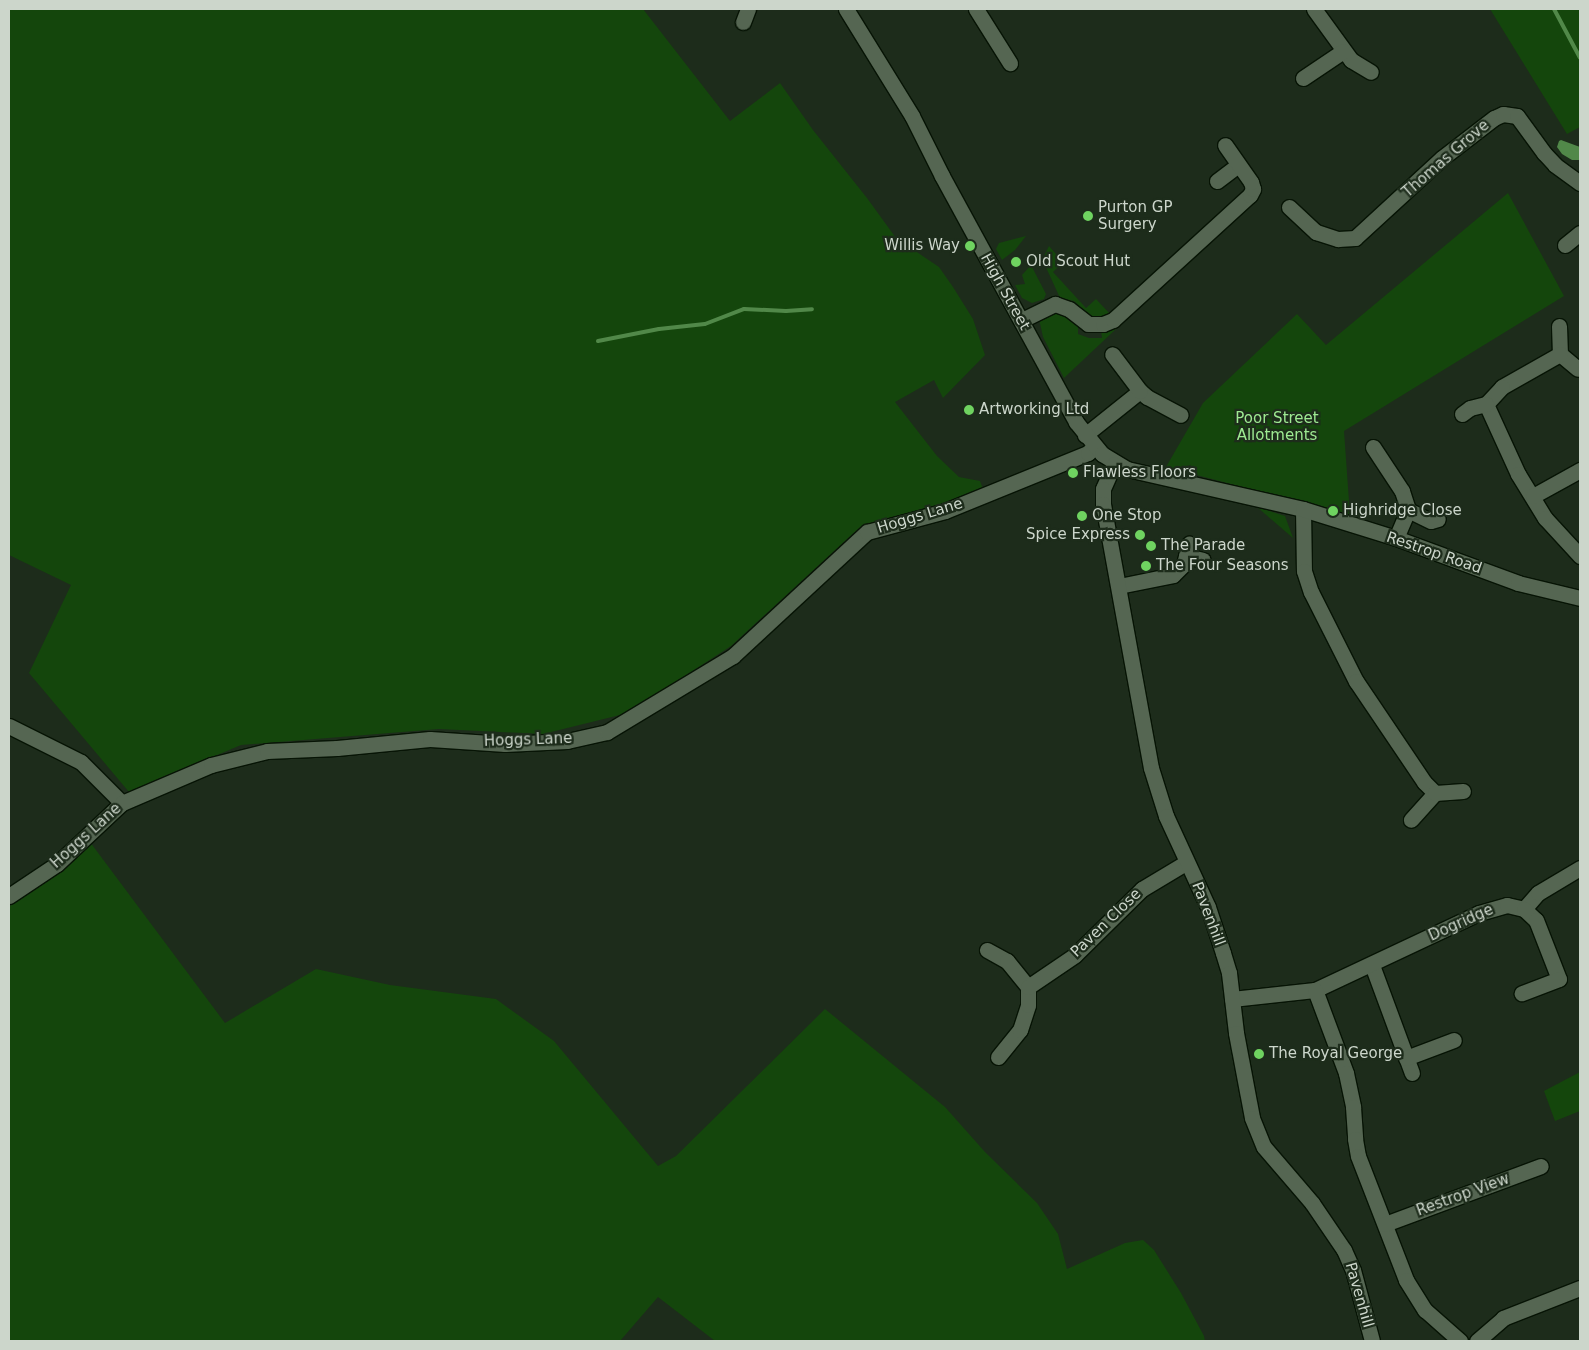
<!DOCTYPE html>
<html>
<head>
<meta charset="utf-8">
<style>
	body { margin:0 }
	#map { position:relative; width:1589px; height:1350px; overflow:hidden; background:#1d2c1b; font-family:"DejaVu Sans",sans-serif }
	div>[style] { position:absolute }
	.green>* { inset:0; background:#14460c }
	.water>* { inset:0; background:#518849 }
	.stream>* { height:4px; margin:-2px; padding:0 2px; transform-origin:2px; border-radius:2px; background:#518849 }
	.roads { filter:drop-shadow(1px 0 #071405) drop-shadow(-1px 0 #071405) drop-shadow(0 1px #071405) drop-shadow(0 -1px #071405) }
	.minor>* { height:15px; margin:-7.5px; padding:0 7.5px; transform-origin:7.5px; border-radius:7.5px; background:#556652 }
	.tertiary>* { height:15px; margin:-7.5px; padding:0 7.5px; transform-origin:7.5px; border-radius:7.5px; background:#556652 }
	.dots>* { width:14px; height:14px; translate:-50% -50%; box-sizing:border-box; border:2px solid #1d2c1b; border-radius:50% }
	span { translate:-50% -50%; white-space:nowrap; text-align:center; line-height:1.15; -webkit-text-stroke:4.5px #1d2c1b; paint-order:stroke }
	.street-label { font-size:15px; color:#ccd6cb }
	.poi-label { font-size:15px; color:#ccd6cb }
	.left { translate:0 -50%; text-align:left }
	.right { translate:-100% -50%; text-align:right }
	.park-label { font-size:15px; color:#9eea92 }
	.frame { position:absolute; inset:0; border:10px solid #ccd6cb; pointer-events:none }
</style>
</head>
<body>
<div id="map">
	<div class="green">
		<i style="clip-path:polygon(9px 9px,643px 9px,730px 121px,780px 83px,813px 130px,867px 198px,896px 238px,939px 267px,953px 287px,973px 319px,985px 355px,943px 398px,934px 380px,895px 402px,937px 456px,959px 477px,980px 481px,983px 489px,955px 504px,888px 520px,858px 529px,731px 646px,628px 713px,543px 734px,439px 729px,241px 745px,129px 792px,29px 673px,71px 585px,9px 555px)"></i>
		<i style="clip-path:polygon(1490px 9px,1580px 9px,1580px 127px,1567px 134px)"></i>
		<i style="clip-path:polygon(1508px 193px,1564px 296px,1344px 431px,1350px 515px,1166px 467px,1203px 403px,1297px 314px,1326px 345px)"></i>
		<i style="clip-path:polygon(1026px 236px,1015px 250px,1002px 260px,996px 249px,999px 243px)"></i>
		<i style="clip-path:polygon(1049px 246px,1063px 262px,1053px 272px,1086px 308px,1096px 299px,1111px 315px,1105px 319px,1093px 318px,1074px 301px,1060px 298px,1044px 263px,1043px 258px)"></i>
		<i style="clip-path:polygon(1031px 265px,1046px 294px,1044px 299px,1032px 303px,1022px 298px,1015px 285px,1025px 284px,1022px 275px)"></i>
		<i style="clip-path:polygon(1051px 312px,1060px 312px,1072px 319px,1078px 326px,1078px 334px,1089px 338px,1102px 338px,1101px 331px,1116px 329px,1064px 378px,1043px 337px,1039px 319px)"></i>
		<i style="clip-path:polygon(1257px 507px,1285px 516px,1293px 538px)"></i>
		<i style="clip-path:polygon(90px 842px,225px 1023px,316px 969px,390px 985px,496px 999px,554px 1041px,658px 1166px,676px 1156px,825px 1009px,945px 1107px,985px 1152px,1037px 1203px,1058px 1234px,1067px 1269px,1125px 1243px,1143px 1240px,1154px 1250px,1181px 1293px,1204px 1336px,1205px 1341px,715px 1341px,658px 1297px,620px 1341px,9px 1341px,9px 907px)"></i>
		<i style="clip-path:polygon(1580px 1072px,1580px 1111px,1555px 1121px,1544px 1091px)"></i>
	</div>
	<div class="water">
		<i style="clip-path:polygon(1561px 140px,1580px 147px,1580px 160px,1572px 160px,1562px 154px,1557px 147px,1559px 141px)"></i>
	</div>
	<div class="stream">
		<i style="left:1554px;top:9px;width:55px;rotate:62deg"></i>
		<i style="left:598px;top:341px;width:62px;rotate:-11.1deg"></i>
		<i style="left:659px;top:329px;width:46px;rotate:-6.2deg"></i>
		<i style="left:705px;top:324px;width:42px;rotate:-21deg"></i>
		<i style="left:744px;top:309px;width:42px;rotate:2.7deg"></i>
		<i style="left:786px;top:311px;width:26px;rotate:-4deg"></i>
	</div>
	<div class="roads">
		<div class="minor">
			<i style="left:976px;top:9px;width:64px;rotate:57.8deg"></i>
			<i style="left:1314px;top:9px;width:63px;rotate:54deg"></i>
			<i style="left:1351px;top:60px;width:23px;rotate:31deg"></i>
			<i style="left:743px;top:22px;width:14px;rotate:-69deg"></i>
			<i style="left:1303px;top:78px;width:48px;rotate:-34deg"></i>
			<i style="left:1217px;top:181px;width:26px;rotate:-37deg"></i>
			<i style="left:1289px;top:207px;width:37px;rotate:43deg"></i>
			<i style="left:1316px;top:232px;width:23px;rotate:18deg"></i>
			<i style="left:1338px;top:239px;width:17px;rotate:-3deg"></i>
			<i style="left:1355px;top:238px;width:118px;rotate:-42.6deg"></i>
			<i style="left:1442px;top:158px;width:66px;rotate:-37.6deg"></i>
			<i style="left:1494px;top:118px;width:10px;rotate:-24deg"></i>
			<i style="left:1503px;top:114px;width:14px;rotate:8deg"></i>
			<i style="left:1517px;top:116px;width:46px;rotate:53.9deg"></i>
			<i style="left:1544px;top:153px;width:16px;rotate:47deg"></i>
			<i style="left:1555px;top:165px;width:31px;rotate:36deg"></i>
			<i style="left:1565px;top:245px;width:19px;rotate:-39deg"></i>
			<i style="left:1022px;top:320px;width:37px;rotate:-26deg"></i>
			<i style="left:1055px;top:304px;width:15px;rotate:20deg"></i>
			<i style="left:1069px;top:309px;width:24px;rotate:38deg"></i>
			<i style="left:1088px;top:324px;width:15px"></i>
			<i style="left:1103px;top:324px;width:11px;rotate:-22deg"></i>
			<i style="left:1113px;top:320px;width:185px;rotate:-42.4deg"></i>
			<i style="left:1250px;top:195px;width:7px;rotate:-63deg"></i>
			<i style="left:1253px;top:189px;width:7px;rotate:-106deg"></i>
			<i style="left:1251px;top:182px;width:45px;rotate:-125.1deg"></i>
			<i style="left:1559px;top:326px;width:28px;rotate:88deg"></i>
			<i style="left:1560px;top:354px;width:23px;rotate:40deg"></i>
			<i style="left:1560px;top:354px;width:67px;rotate:150.4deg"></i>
			<i style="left:1502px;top:387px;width:23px;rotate:133deg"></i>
			<i style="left:1486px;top:404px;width:77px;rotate:65.4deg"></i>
			<i style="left:1518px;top:474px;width:52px;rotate:58.5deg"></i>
			<i style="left:1545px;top:518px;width:52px;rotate:47.4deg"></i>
			<i style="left:1140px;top:391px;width:9px;rotate:41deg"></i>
			<i style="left:1147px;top:397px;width:38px;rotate:28deg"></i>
			<i style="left:1462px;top:414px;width:10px;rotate:-37deg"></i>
			<i style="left:1470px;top:408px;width:16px;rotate:-14deg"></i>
			<i style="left:1085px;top:435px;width:70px;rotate:-38.7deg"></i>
			<i style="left:1140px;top:391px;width:46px;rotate:-127.1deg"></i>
			<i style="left:1373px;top:447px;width:53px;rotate:56.6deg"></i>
			<i style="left:1402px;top:491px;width:20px;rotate:72deg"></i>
			<i style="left:1408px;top:510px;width:30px;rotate:113deg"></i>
			<i style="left:1533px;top:496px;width:54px;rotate:-29deg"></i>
			<i style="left:1303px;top:509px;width:62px;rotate:89.1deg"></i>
			<i style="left:1304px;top:571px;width:22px;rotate:72deg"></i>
			<i style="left:1311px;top:592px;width:100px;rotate:63.2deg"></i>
			<i style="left:1356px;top:681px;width:122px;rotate:56deg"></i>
			<i style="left:1424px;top:782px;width:16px;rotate:45deg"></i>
			<i style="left:1435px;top:793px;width:36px;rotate:132deg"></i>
			<i style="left:1408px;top:510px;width:25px;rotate:26deg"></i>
			<i style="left:1431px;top:521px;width:7px;rotate:-16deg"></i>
			<i style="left:1186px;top:556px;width:17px;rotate:13deg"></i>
			<i style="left:1119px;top:586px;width:55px;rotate:-11.5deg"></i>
			<i style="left:1173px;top:575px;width:16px;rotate:-45deg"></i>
			<i style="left:1184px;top:564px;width:21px;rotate:-76deg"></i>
			<i style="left:9px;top:726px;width:80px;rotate:26.6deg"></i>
			<i style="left:81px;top:762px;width:58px;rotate:45deg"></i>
			<i style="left:1435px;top:793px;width:28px;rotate:-4deg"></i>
			<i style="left:9px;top:896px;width:58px;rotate:-33.7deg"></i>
			<i style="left:57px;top:864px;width:89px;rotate:-43.2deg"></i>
			<i style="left:122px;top:803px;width:97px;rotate:-23.1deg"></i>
			<i style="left:211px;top:765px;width:58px;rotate:-14deg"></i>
			<i style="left:267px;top:751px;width:70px;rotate:-2.5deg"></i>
			<i style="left:337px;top:748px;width:93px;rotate:-5.5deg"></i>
			<i style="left:430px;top:739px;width:75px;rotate:3.8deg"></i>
			<i style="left:505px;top:744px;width:62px;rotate:-2.8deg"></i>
			<i style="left:567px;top:741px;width:41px;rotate:-12.7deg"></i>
			<i style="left:607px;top:732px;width:147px;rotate:-31.1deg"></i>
			<i style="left:733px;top:656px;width:183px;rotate:-42.8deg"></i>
			<i style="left:867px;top:532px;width:81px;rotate:-15.1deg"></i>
			<i style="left:945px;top:511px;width:154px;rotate:-22.1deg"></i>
			<i style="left:1088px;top:453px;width:9px;rotate:-49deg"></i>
			<i style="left:1524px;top:909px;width:21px;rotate:-49deg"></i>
			<i style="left:1538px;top:893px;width:49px;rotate:-30.8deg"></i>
			<i style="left:987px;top:950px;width:23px;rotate:29deg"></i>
			<i style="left:1007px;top:961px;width:33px;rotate:51deg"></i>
			<i style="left:1372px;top:965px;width:115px;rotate:69.7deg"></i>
			<i style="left:1315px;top:990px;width:181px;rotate:-25.2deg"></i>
			<i style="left:1479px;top:913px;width:29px;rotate:-16deg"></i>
			<i style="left:1507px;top:905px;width:17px;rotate:13deg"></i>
			<i style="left:1524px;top:909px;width:16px;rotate:43deg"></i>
			<i style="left:1536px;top:920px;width:63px;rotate:68.7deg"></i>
			<i style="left:1559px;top:979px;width:40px;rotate:159deg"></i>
			<i style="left:1232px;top:999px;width:83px;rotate:-6.2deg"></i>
			<i style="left:1315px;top:990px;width:89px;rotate:69.5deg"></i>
			<i style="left:1346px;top:1073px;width:35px;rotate:78deg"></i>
			<i style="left:1353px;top:1107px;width:32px;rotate:86deg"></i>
			<i style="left:1355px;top:1139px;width:17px;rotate:80deg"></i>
			<i style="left:1358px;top:1156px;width:133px;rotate:68.8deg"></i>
			<i style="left:1406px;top:1280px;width:36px;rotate:58deg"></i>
			<i style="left:1425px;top:1310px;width:47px;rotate:41.5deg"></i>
			<i style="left:998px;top:1057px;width:35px;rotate:-51deg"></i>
			<i style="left:1020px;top:1030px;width:26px;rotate:-72deg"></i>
			<i style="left:1028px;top:1005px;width:18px;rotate:-90deg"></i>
			<i style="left:1028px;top:987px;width:57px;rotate:-34.2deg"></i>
			<i style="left:1075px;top:955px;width:94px;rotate:-44.6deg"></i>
			<i style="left:1142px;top:889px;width:52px;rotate:-31deg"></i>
			<i style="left:1406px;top:1058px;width:51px;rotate:-20.6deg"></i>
			<i style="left:1385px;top:1224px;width:166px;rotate:-20.4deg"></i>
			<i style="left:1477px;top:1341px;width:35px;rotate:-41deg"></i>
			<i style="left:1503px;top:1318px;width:83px;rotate:-21.3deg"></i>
		</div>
		<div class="tertiary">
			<i style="left:846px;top:9px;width:126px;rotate:58.3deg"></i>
			<i style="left:912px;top:116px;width:67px;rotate:63.4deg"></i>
			<i style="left:942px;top:176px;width:280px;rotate:61.4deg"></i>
			<i style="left:1076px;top:422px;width:41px;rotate:50.9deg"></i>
			<i style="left:1102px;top:454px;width:29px;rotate:31deg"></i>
			<i style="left:1127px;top:469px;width:180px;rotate:12.8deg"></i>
			<i style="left:1303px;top:509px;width:97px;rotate:17.3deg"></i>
			<i style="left:1396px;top:538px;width:130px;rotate:20.2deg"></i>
			<i style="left:1518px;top:583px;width:64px;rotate:13.6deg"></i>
			<i style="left:1114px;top:464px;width:27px;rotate:114deg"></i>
			<i style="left:1103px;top:489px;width:15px;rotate:90deg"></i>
			<i style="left:1103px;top:504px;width:268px;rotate:79.7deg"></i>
			<i style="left:1151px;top:768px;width:50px;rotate:72.6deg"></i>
			<i style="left:1166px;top:816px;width:100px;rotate:65.2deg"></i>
			<i style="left:1208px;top:907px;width:48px;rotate:71.9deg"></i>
			<i style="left:1223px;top:953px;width:21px;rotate:73deg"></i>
			<i style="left:1229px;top:973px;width:60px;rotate:83.3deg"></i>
			<i style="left:1236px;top:1033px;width:86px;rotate:79.3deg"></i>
			<i style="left:1252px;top:1118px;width:31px;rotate:68deg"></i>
			<i style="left:1264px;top:1147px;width:74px;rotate:49.4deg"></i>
			<i style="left:1312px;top:1203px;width:57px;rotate:55.8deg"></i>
			<i style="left:1344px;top:1250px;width:22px;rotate:66deg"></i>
			<i style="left:1353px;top:1270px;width:73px;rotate:75deg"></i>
		</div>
	</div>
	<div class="dots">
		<i style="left:1088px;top:216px;background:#6fd360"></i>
		<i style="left:970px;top:246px;background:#6fd360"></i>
		<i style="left:1016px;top:262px;background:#6fd360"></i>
		<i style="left:969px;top:410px;background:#6fd360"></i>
		<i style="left:1073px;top:473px;background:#6fd360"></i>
		<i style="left:1333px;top:511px;background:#6fd360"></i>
		<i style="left:1082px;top:516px;background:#6fd360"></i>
		<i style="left:1140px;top:535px;background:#6fd360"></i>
		<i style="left:1151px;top:546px;background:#6fd360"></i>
		<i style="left:1146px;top:566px;background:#6fd360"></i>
		<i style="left:1259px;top:1054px;background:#6fd360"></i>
	</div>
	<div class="street-label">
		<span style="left:1446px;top:159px;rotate:-41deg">Thomas Grove</span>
		<span style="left:1005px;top:292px;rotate:61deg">High Street</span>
		<span style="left:920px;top:516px;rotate:-17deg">Hoggs Lane</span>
		<span style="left:1434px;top:553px;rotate:19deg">Restrop Road</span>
		<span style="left:528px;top:740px;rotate:-2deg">Hoggs Lane</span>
		<span style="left:86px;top:836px;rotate:-42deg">Hoggs Lane</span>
		<span style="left:1208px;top:914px;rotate:69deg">Pavenhill</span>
		<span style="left:1106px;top:923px;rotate:-44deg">Paven Close</span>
		<span style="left:1461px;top:923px;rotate:-24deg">Dogridge</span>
		<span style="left:1463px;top:1195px;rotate:-20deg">Restrop View</span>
		<span style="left:1359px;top:1295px;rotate:74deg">Pavenhill</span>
	</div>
	<div class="poi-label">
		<span class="left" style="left:1098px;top:216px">Purton GP<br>Surgery</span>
		<span class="right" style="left:960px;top:246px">Willis Way</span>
		<span class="left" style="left:1026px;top:262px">Old Scout Hut</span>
		<span class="left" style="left:979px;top:410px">Artworking Ltd</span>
		<span class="left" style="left:1083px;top:473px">Flawless Floors</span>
		<span class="left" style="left:1343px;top:511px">Highridge Close</span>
		<span class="left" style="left:1092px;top:516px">One Stop</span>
		<span class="right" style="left:1130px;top:535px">Spice Express</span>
		<span class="left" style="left:1161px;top:546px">The Parade</span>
		<span class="left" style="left:1156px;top:566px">The Four Seasons</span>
		<span class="left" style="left:1269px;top:1054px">The Royal George</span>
	</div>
	<div class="park-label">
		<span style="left:1277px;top:427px">Poor Street<br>Allotments</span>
	</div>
	<div class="frame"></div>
</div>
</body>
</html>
